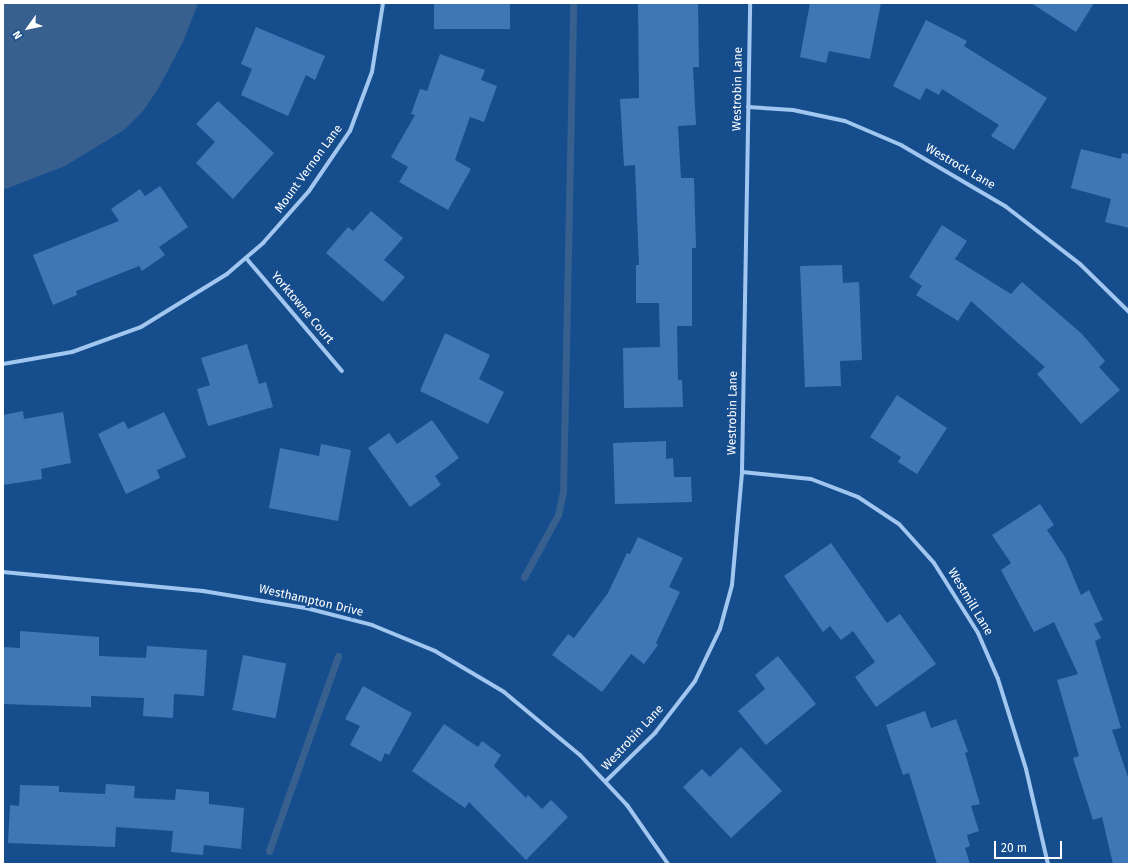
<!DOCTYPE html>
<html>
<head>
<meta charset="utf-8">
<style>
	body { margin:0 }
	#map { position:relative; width:1132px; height:867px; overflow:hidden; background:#164d8d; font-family:"Fira Sans",sans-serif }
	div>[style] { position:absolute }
	.water>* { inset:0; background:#37608f }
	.stream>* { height:7px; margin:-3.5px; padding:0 3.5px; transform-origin:3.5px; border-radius:3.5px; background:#37608f }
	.building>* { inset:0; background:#3e77b6; transform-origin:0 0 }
	.street>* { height:4px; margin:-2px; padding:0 2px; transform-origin:2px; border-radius:2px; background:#a1c6f0 }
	span { translate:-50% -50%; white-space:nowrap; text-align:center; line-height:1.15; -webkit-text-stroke:4px #164d8d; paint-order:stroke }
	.street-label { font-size:12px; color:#fff }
	.frame { position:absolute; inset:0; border:4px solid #fff; pointer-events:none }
	.north { position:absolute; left:8px; top:8px; width:40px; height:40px; -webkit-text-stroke:3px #164d8d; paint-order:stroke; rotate:237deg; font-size:11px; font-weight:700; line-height:16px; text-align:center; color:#fff }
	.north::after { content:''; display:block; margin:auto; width:14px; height:18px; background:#fff; clip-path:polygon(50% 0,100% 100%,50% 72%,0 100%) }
	.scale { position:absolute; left:994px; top:841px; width:68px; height:18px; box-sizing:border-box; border:2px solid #fff; border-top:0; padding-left:5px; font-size:12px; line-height:14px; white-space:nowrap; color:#fff; -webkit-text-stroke:3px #164d8d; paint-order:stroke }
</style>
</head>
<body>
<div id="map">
	<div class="water">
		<i style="clip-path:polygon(3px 3px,198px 3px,184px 40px,158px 89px,143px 111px,124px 130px,65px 166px,3px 190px)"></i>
	</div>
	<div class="stream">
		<i style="left:524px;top:577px;width:71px;rotate:-61.3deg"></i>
		<i style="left:558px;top:515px;width:24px;rotate:-78deg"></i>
		<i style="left:563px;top:492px;width:489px;rotate:-88.8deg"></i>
		<i style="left:269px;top:851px;width:207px;rotate:-70.5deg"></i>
	</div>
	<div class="building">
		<i style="left:434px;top:3px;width:76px;height:26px"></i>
		<i style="clip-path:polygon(638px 3px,698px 3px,699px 67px,693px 67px,696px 125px,678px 126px,681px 178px,694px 178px,696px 248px,692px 248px,692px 326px,677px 326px,678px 380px,682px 380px,683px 407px,624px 408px,623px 348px,660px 347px,659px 303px,636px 303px,636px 265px,639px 265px,635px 165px,624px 166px,620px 99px,639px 98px)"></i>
		<i style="clip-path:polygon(810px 3px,881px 3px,870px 59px,829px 51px,826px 63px,800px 57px)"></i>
		<i style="clip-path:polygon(1031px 3px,1094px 3px,1076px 32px)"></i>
		<i style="clip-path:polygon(926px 20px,967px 41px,964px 46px,1047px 98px,1014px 150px,991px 136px,999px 125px,942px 89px,939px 95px,926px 88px,920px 100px,893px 86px)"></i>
		<i style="clip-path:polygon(256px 27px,325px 56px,315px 80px,306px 75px,288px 116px,241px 95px,252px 69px,241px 64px)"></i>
		<i style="clip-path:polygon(440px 54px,485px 70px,481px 80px,497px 86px,484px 122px,470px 117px,455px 160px,471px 169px,448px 210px,399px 182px,408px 167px,391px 157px,415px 115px,411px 114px,420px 89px,427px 91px)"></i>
		<i style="clip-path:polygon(218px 101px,274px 153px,233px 199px,196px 163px,215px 142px,196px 124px)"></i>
		<i style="clip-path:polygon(1081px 149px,1121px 159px,1122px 153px,1129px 154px,1129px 228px,1105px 222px,1111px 199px,1071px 188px)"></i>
		<i style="clip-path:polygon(160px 186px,188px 227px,159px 247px,165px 255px,142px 271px,139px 266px,76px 291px,77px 295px,53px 305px,33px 255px,119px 221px,111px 209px,140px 189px,145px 196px)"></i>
		<i style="clip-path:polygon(371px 211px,403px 238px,384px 260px,405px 277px,383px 302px,326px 253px,348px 227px,353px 231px)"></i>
		<i style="clip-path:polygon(942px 225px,967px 241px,955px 259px,1011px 294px,1022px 282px,1082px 334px,1105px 361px,1099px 367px,1120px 390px,1081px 424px,1037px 374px,1045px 367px,971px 301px,958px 321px,916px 295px,922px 286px,909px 277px)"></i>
		<i style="clip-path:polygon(842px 265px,843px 283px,859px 282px,862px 360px,840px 361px,841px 386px,805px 387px,800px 266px)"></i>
		<i style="clip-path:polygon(445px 333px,490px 355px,479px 379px,504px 392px,488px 424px,420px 391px)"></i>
		<i style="clip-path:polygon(247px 344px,259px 384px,266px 382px,273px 407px,208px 426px,197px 389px,210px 385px,201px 358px)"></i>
		<i style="clip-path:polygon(897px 395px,947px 428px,917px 474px,898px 462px,901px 457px,870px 437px)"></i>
		<i style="clip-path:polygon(23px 411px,24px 419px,63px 412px,71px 463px,41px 469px,42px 479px,3px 485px,3px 415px)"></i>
		<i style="clip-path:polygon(164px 412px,186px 457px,157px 470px,160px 478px,126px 494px,98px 434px,124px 421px,128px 429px)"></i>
		<i style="clip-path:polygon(432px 420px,459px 458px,435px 476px,441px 485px,410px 507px,368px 448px,389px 433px,397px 444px)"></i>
		<i style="clip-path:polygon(666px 441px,666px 459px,673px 458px,674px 477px,691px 477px,692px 502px,615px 504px,613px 443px)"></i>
		<i style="clip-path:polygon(321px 444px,351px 450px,338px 521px,269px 508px,280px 448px,319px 456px)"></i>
		<i style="clip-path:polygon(1040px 504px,1054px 525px,1047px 530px,1065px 557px,1081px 595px,1089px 590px,1103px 620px,1094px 624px,1101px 638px,1095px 641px,1121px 728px,1112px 730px,1129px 780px,1129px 864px,1113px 864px,1102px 817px,1093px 820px,1073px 758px,1079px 756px,1057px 680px,1078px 674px,1054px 622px,1034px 632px,1001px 570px,1011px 563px,992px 535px)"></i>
		<i style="clip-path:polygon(638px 537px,683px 558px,669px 587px,680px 592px,656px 643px,658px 645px,644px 664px,631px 654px,602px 692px,552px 655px,568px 634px,574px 638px,608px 593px,627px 553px,630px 554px)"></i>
		<i style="clip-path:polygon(831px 543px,887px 623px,900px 614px,936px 664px,876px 707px,855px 677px,875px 662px,853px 631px,841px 640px,830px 626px,823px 632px,784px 576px)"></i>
		<i style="clip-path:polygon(20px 631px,99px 637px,99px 656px,146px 658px,147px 646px,207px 650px,204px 696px,174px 694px,173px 718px,143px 716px,144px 698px,91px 696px,91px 707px,3px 704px,3px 647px,20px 648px)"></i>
		<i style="left:243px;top:655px;width:44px;height:56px;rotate:11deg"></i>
		<i style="clip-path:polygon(778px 656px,816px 704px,766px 745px,738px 711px,765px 689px,755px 675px)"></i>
		<i style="clip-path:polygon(363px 686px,412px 713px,389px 755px,385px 753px,381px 762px,350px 745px,360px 726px,345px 719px)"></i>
		<i style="clip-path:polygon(925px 711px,931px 728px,956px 719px,968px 752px,965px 753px,980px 804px,971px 806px,979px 831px,967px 835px,970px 846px,965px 848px,970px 864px,937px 864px,909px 773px,903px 775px,886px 725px)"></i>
		<i style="clip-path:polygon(444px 724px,478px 747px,482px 741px,501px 755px,494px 766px,526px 798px,528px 795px,542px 809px,551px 800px,568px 817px,526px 860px,469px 802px,465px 808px,412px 771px)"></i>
		<i style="clip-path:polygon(741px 747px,782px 791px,731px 838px,683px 787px,702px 769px,710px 777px)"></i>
		<i style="clip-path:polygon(106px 784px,135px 786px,134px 798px,175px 800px,176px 789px,209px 792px,209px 804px,244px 808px,241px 849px,204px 845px,203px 855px,171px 852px,173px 831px,116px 827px,115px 847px,8px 843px,10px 805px,19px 806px,20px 785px,59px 786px,59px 792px,105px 794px)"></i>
	</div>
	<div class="street">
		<i style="left:748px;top:107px;width:45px;rotate:3.8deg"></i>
		<i style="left:793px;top:110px;width:53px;rotate:11.9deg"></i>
		<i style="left:845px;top:121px;width:61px;rotate:23.2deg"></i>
		<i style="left:901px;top:145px;width:121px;rotate:30.4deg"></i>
		<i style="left:1005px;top:206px;width:95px;rotate:37.7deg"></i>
		<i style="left:1080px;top:264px;width:69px;rotate:44.4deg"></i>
		<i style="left:246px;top:258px;width:148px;rotate:49.7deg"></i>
		<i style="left:3px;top:364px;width:70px;rotate:-9.9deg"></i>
		<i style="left:72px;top:352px;width:73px;rotate:-19.9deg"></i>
		<i style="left:141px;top:327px;width:101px;rotate:-31.6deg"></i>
		<i style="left:227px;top:274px;width:48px;rotate:-40.7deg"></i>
		<i style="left:263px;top:243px;width:69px;rotate:-48.5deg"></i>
		<i style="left:309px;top:191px;width:73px;rotate:-55.7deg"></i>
		<i style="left:350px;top:131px;width:63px;rotate:-69.6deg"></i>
		<i style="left:372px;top:72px;width:70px;rotate:-80.9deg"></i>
		<i style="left:742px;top:472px;width:69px;rotate:5.8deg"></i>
		<i style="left:811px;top:479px;width:50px;rotate:21deg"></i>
		<i style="left:858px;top:497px;width:49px;rotate:33.4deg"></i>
		<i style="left:899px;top:524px;width:52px;rotate:48.1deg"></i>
		<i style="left:934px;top:563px;width:83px;rotate:57.8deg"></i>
		<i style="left:978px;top:633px;width:50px;rotate:66.5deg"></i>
		<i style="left:998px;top:679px;width:94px;rotate:72.7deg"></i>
		<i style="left:1026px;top:769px;width:98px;rotate:77deg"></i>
		<i style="left:3px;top:572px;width:201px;rotate:5.4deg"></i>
		<i style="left:203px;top:591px;width:104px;rotate:9.4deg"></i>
		<i style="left:306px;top:608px;width:68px;rotate:14.4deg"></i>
		<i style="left:372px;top:625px;width:68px;rotate:22.4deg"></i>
		<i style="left:435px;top:651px;width:80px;rotate:30.7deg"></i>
		<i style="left:504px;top:692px;width:99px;rotate:39.7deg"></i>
		<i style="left:580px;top:755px;width:69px;rotate:46.8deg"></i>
		<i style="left:627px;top:805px;width:72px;rotate:55.2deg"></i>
		<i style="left:606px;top:781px;width:69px;rotate:-44.4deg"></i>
		<i style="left:655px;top:733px;width:66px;rotate:-52.4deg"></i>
		<i style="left:695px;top:681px;width:58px;rotate:-64.3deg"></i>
		<i style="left:720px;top:629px;width:46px;rotate:-74.7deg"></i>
		<i style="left:732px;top:585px;width:113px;rotate:-84.9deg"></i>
		<i style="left:742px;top:472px;width:469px;rotate:-89deg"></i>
	</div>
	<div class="street-label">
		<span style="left:738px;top:89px;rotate:-89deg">Westrobin Lane</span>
		<span style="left:960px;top:167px;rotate:30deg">Westrock Lane</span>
		<span style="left:309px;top:169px;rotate:-54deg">Mount Vernon Lane</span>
		<span style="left:302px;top:308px;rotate:50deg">Yorktowne Court</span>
		<span style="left:733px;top:413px;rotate:-89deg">Westrobin Lane</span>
		<span style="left:311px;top:601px;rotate:13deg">Westhampton Drive</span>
		<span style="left:970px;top:602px;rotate:59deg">Westmill Lane</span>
		<span style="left:633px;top:738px;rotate:-47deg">Westrobin Lane</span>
	</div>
	<div class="frame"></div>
	<div class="north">N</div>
	<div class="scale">20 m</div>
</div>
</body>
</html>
